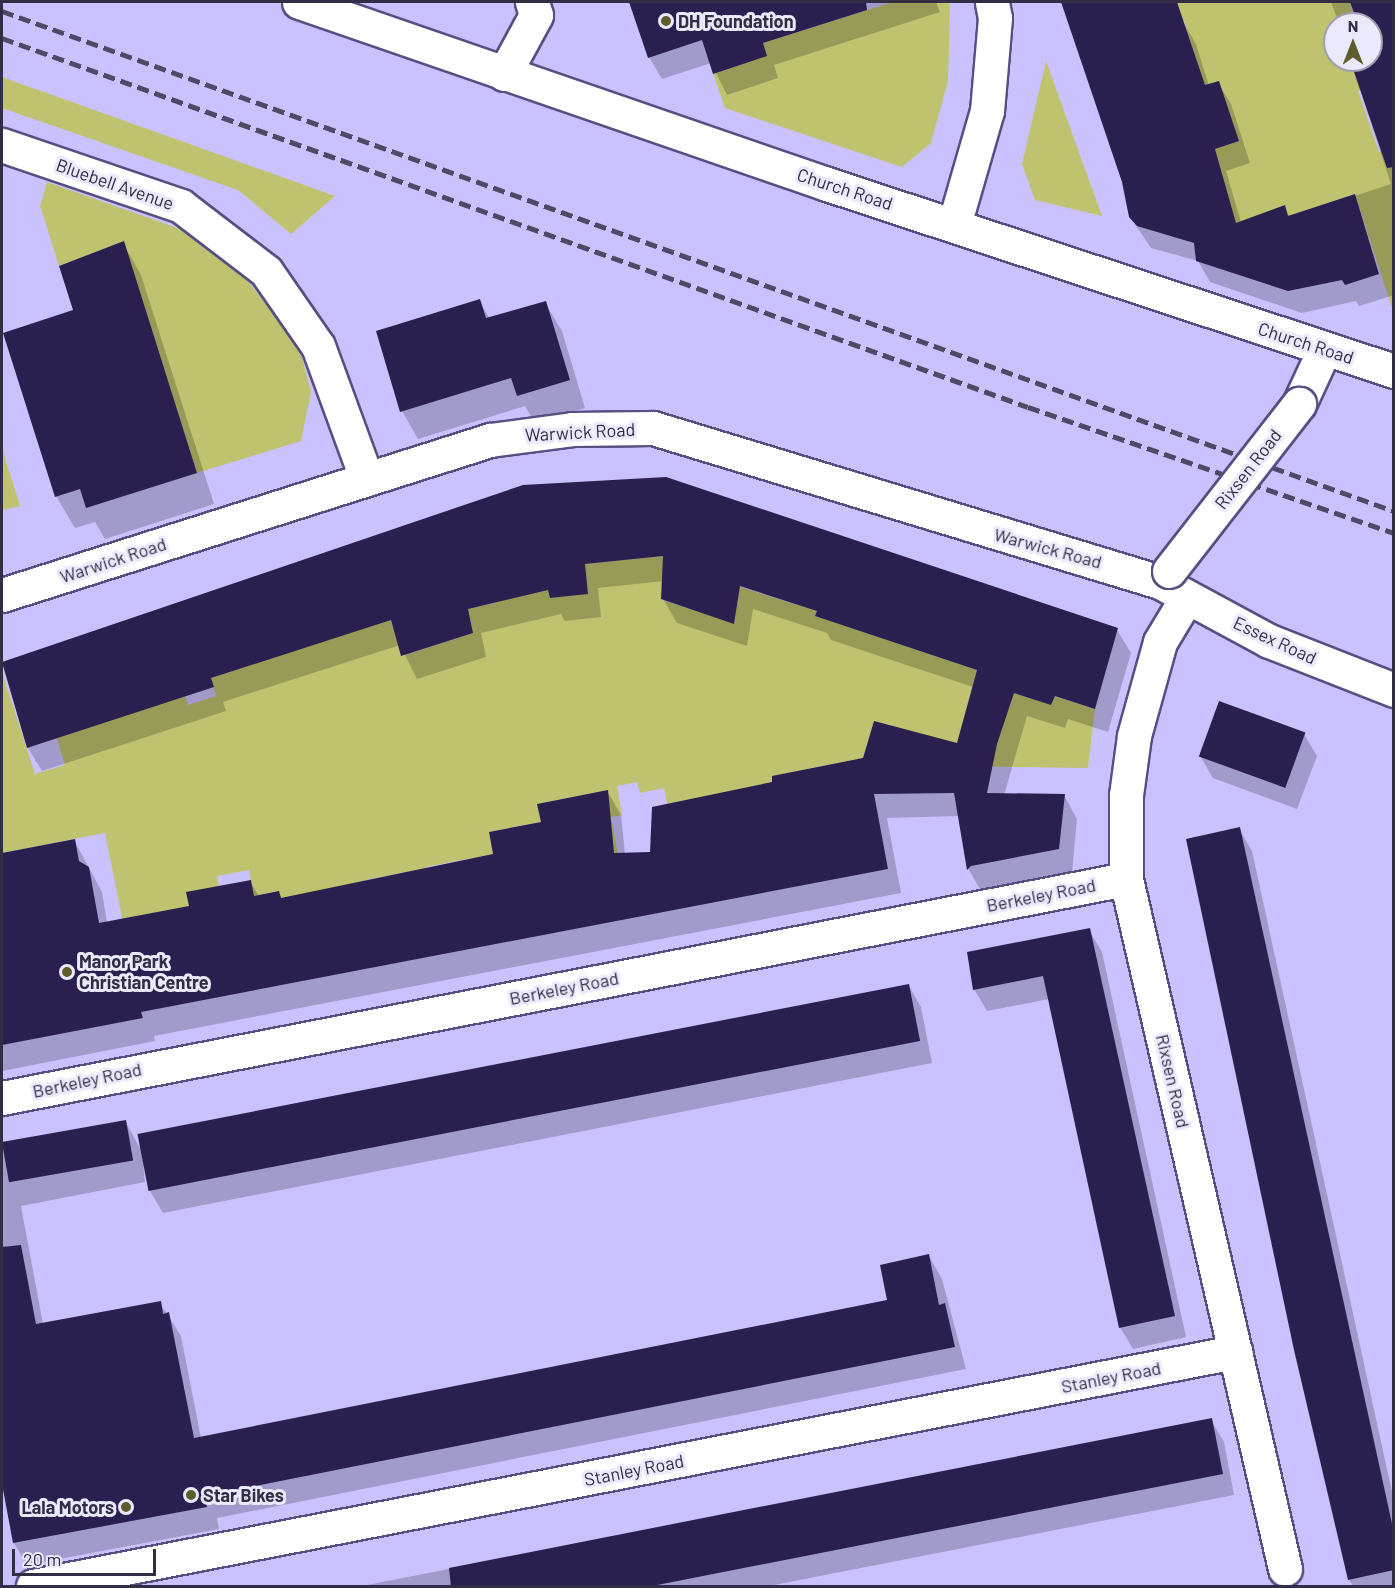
<!DOCTYPE html>
<html>
<head>
<meta charset="utf-8">
<style>
	body { margin:0 }
	#map { position:relative; width:1395px; height:1588px; overflow:hidden; background:#cac2fe; font-family:Barlow,sans-serif }
	div>[style] { position:absolute }
	.green>* { inset:0; background:#bfc26f }
	.shadow>* { inset:0; background:#0003 }
	.building>* { inset:0; background:#2a204f; transform-origin:0 0 }
	.roads { filter:drop-shadow(2px 0 #574f82) drop-shadow(-2px 0 #574f82) drop-shadow(0 2px #574f82) drop-shadow(0 -2px #574f82) }
	.street>* { height:33px; margin:-16.5px; padding:0 16.5px; transform-origin:16.5px; border-radius:16.5px; background:#fff }
	.rail>* { height:4.5px; margin-top:-2.25px; transform-origin:0; background:repeating-linear-gradient(90deg,#4d4967 0 12px,transparent 0 18px) }
	.bridges { filter:drop-shadow(2px 0 #574f82) drop-shadow(-2px 0 #574f82) drop-shadow(0 2px #574f82) drop-shadow(0 -2px #574f82) }
	.street-bridge>* { height:33px; margin:-16.5px; padding:0 16.5px; transform-origin:16.5px; border-radius:16.5px; background:#fff }
	.dots>* { width:16px; height:16px; translate:-50% -50%; box-sizing:border-box; border:3px solid #ebe9fc; border-radius:50% }
	span { translate:-50% -50%; white-space:nowrap; text-align:center; line-height:1.15; -webkit-text-stroke:6px #ebe9fc; paint-order:stroke }
	.poi-label { font-size:18px; color:#312d45; font-weight:700 }
	.left { translate:0 -50%; text-align:left }
	.right { translate:-100% -50%; text-align:right }
	.street-label { font-size:18px; color:#312d45 }
	.frame { position:absolute; inset:0; border:3px solid #312d45; pointer-events:none }
	.north { position:absolute; left:1323px; top:12px; width:60px; height:60px; box-sizing:border-box; background:#ebe9fc; border:2px solid #a19eb3; border-radius:50%; rotate:0deg; font-size:16px; font-weight:700; line-height:24px; text-align:center; color:#312d45 }
	.north::after { content:''; display:block; margin:auto; width:21px; height:27px; background:#5c5d2b; clip-path:polygon(50% 0,100% 100%,50% 72%,0 100%) }
	.scale { position:absolute; left:12px; top:1549px; width:144px; height:27px; box-sizing:border-box; border:3px solid #312d45; border-top:0; padding-left:8px; font-size:18px; line-height:21px; white-space:nowrap; color:#312d45; -webkit-text-stroke:4px #ebe9fc; paint-order:stroke }
</style>
</head>
<body>
<div id="map">
	<div class="green">
		<i style="clip-path:polygon(893px 2px,949px 2px,950px 6px,948px 81px,931px 143px,902px 167px,725px 108px,713px 74px,766px 56px,763px 43px)"></i>
		<i style="clip-path:polygon(1163px 2px,1350px 2px,1355px 18px,1335px 24px,1335px 60px,1350px 60px,1393px 79px,1358px 91px,1379px 152px,1393px 148px,1393px 311px,1355px 194px,1288px 217px,1285px 205px,1265px 213px,1267px 225px,1239px 233px,1206px 152px,1239px 141px,1194px 89px,1183px 57px,1194px 53px,1184px 21px,1171px 25px)"></i>
		<i style="clip-path:polygon(1046px 61px,1102px 216px,1035px 200px,1022px 164px)"></i>
		<i style="clip-path:polygon(2px 77px,335px 196px,291px 234px,238px 190px,2px 108px)"></i>
		<i style="clip-path:polygon(47px 182px,186px 231px,242px 274px,286px 329px,302px 358px,311px 392px,301px 441px,197px 473px,123px 242px,59px 266px,40px 206px)"></i>
		<i style="clip-path:polygon(2px 448px,20px 506px,2px 510px)"></i>
		<i style="clip-path:polygon(663px 556px,662px 600px,734px 623px,740px 587px,797px 605px,806px 580px,823px 587px,816px 616px,977px 670px,968px 703px,1006px 716px,1014px 693px,1051px 705px,1055px 696px,1095px 709px,1088px 768px,832px 764px,807px 769px,817px 822px,772px 783px,753px 786px,753px 790px,676px 849px,664px 788px,640px 793px,637px 782px,617px 786px,622px 815px,611px 817px,619px 860px,577px 820px,572px 797px,538px 804px,541px 822px,489px 832px,498px 881px,473px 858px,425px 867px,430px 894px,408px 872px,365px 880px,369px 905px,287px 929px,279px 891px,254px 896px,249px 870px,217px 876px,229px 940px,189px 906px,141px 1011px,105px 833px,2px 853px,2px 672px,35px 774px,65px 765px,47px 706px,182px 688px,188px 705px,216px 696px,211px 678px,390px 619px,402px 656px,473px 633px,468px 609px,495px 603px,492px 591px,544px 577px,550px 598px,588px 594px,585px 564px)"></i>
	</div>
	<div class="shadow">
		<i style="clip-path:polygon(631px 2px,936px 2px,940px 12px,774px 65px,778px 78px,727px 95px,711px 63px,662px 79px,649px 57px)"></i>
		<i style="clip-path:polygon(1063px 2px,1167px 2px,1175px 25px,1183px 22px,1196px 44px,1209px 86px,1218px 83px,1231px 104px,1250px 163px,1226px 171px,1241px 222px,1284px 207px,1290px 217px,1391px 184px,1350px 60px,1371px 60px,1371px 24px,1339px 24px,1331px 2px,1394px 2px,1394px 295px,1359px 306px,1356px 301px,1302px 313px,1210px 282px,1198px 261px,1151px 248px,1130px 217px,1123px 182px)"></i>
		<i style="clip-path:polygon(123px 243px,141px 275px,214px 504px,105px 539px,95px 522px,75px 528px,56px 496px,75px 311px)"></i>
		<i style="clip-path:polygon(479px 301px,490px 319px,545px 303px,562px 331px,585px 408px,535px 423px,525px 406px,418px 439px,402px 411px)"></i>
		<i style="clip-path:polygon(523px 486px,1117px 630px,1131px 653px,1108px 732px,1068px 719px,1065px 728px,1027px 716px,1004px 795px,1064px 795px,1077px 819px,1072px 873px,982px 893px,969px 870px,960px 816px,887px 818px,901px 893px,154px 1036px,155px 1041px,2px 1071px,2px 855px,74px 840px,102px 892px,107px 923px,191px 907px,250px 882px,259px 896px,279px 893px,282px 899px,495px 855px,542px 823px,607px 791px,621px 815px,625px 854px,651px 854px,958px 745px,973px 687px,831px 640px,827px 633px,753px 609px,747px 646px,677px 623px,663px 599px,664px 581px,598px 588px,601px 617px,565px 621px,561px 614px,481px 633px,486px 657px,417px 679px,400px 645px,223px 702px,226px 711px,42px 771px,28px 748px,2px 663px)"></i>
		<i style="clip-path:polygon(1304px 734px,1317px 756px,1297px 809px,1213px 778px,1200px 756px)"></i>
		<i style="clip-path:polygon(1239px 829px,1252px 851px,1394px 1501px,1394px 1586px,1353px 1586px,1349px 1580px,1188px 840px)"></i>
		<i style="clip-path:polygon(1089px 930px,1102px 952px,1186px 1337px,1133px 1349px,1120px 1327px,1049px 999px,987px 1011px,974px 989px)"></i>
		<i style="clip-path:polygon(909px 986px,921px 1007px,932px 1063px,163px 1213px,150px 1191px,142px 1151px,145px 1182px,21px 1206px,43px 1324px,160px 1303px,181px 1336px,201px 1438px,889px 1301px,929px 1256px,942px 1279px,966px 1369px,217px 1518px,219px 1529px,27px 1565px,14px 1543px,2px 1477px,2px 1145px,125px 1121px,141px 1150px)"></i>
		<i style="clip-path:polygon(1211px 1420px,1224px 1442px,1234px 1495px,769px 1586px,362px 1586px)"></i>
	</div>
	<div class="building">
		<i style="clip-path:polygon(629px 2px,866px 2px,867px 10px,763px 43px,767px 56px,713px 74px,702px 40px,648px 58px)"></i>
		<i style="clip-path:polygon(1061px 2px,1177px 2px,1205px 85px,1219px 81px,1239px 141px,1215px 149px,1236px 223px,1285px 205px,1288px 216px,1355px 194px,1379px 274px,1345px 285px,1342px 280px,1288px 291px,1196px 261px,1194px 243px,1137px 226px,1129px 217px,1122px 182px)"></i>
		<i style="clip-path:polygon(1350px 2px,1394px 2px,1394px 167px,1387px 168px,1350px 60px,1371px 60px,1371px 24px,1338px 24px,1356px 18px)"></i>
		<i style="clip-path:polygon(124px 241px,197px 473px,86px 508px,80px 489px,55px 497px,3px 333px,73px 310px,59px 266px)"></i>
		<i style="clip-path:polygon(480px 299px,486px 318px,546px 301px,570px 380px,517px 396px,511px 378px,400px 412px,376px 331px)"></i>
		<i style="clip-path:polygon(666px 477px,1118px 628px,1095px 709px,1055px 696px,1051px 705px,1014px 693px,997px 744px,987px 793px,1065px 794px,1059px 849px,971px 866px,967px 870px,954px 793px,874px 794px,888px 869px,141px 1012px,143px 1018px,2px 1045px,2px 853px,75px 839px,79px 861px,89px 867px,99px 923px,189px 906px,186px 892px,251px 880px,254px 896px,279px 891px,281px 898px,493px 854px,489px 832px,541px 822px,537px 804px,608px 790px,614px 853px,650px 852px,652px 807px,772px 782px,772px 776px,863px 758px,874px 721px,957px 743px,977px 670px,815px 616px,817px 611px,740px 586px,734px 624px,661px 599px,663px 556px,585px 564px,588px 594px,550px 598px,548px 590px,468px 609px,473px 633px,401px 656px,391px 620px,211px 678px,214px 687px,27px 748px,2px 662px,523px 485px)"></i>
		<i style="left:1219px;top:701px;width:92px;height:59px;rotate:20deg"></i>
		<i style="clip-path:polygon(1240px 827px,1394px 1533px,1394px 1570px,1348px 1580px,1294px 1350px,1186px 839px)"></i>
		<i style="clip-path:polygon(1090px 928px,1175px 1316px,1119px 1328px,1043px 976px,973px 990px,967px 952px)"></i>
		<i style="left:909px;top:984px;width:58px;height:786px;rotate:79deg"></i>
		<i style="left:126px;top:1120px;width:41px;height:126px;rotate:80deg"></i>
		<i style="clip-path:polygon(21px 1245px,36px 1324px,161px 1301px,163px 1314px,169px 1312px,194px 1438px,887px 1300px,880px 1265px,929px 1254px,939px 1305px,945px 1303px,955px 1347px,205px 1496px,207px 1507px,13px 1543px,2px 1484px,2px 1247px)"></i>
		<i style="clip-path:polygon(1212px 1418px,1223px 1474px,647px 1587px,451px 1587px,449px 1568px)"></i>
	</div>
	<div class="roads">
		<div class="street">
			<i style="left:299px;top:2px;width:558px;rotate:19.02deg"></i>
			<i style="left:827px;top:184px;width:597px;rotate:18.25deg"></i>
			<i style="left:504px;top:74px;width:67px;rotate:-61.5deg"></i>
			<i style="left:536px;top:15px;width:14px;rotate:-107deg"></i>
			<i style="left:2px;top:145px;width:189px;rotate:18.8deg"></i>
			<i style="left:181px;top:206px;width:107px;rotate:37.4deg"></i>
			<i style="left:266px;top:271px;width:91px;rotate:55.3deg"></i>
			<i style="left:318px;top:346px;width:140px;rotate:69.9deg"></i>
			<i style="left:954px;top:225px;width:119px;rotate:-73.9deg"></i>
			<i style="left:987px;top:111px;width:93px;rotate:-85.1deg"></i>
			<i style="left:995px;top:18px;width:16px;rotate:-101deg"></i>
			<i style="left:1299px;top:404px;width:60px;rotate:-65.2deg"></i>
			<i style="left:2px;top:595px;width:512px;rotate:-17.62deg"></i>
			<i style="left:490px;top:440px;width:83px;rotate:-7.6deg"></i>
			<i style="left:572px;top:429px;width:81px;rotate:-0.7deg"></i>
			<i style="left:653px;top:428px;width:530px;rotate:16.9deg"></i>
			<i style="left:1160px;top:582px;width:124px;rotate:28.4deg"></i>
			<i style="left:1269px;top:641px;width:134px;rotate:21.4deg"></i>
			<i style="left:1187px;top:597px;width:52px;rotate:121deg"></i>
			<i style="left:1160px;top:642px;width:98px;rotate:105.5deg"></i>
			<i style="left:1134px;top:736px;width:60px;rotate:97.7deg"></i>
			<i style="left:1126px;top:795px;width:84px;rotate:90deg"></i>
			<i style="left:1126px;top:879px;width:708px;rotate:77.02deg"></i>
			<i style="left:2px;top:1098px;width:1145px;rotate:-11.03deg"></i>
			<i style="left:33px;top:1586px;width:1225px;rotate:-11.02deg"></i>
		</div>
	</div>
	<div class="rail">
		<i style="left:2px;top:11px;width:1479px;rotate:19.76deg"></i>
		<i style="left:2px;top:38px;width:1090px;rotate:19.78deg"></i>
		<i style="left:1028px;top:407px;width:387px;rotate:19deg"></i>
	</div>
	<div class="bridges">
		<div class="street-bridge">
			<i style="left:1169px;top:571px;width:212px;rotate:-52.1deg"></i>
		</div>
	</div>
	<div class="dots">
		<i style="left:666px;top:21px;background:#5c5d2b"></i>
		<i style="left:67px;top:972px;background:#5c5d2b"></i>
		<i style="left:191px;top:1495px;background:#5c5d2b"></i>
		<i style="left:126px;top:1507px;background:#5c5d2b"></i>
	</div>
	<div class="poi-label">
		<span class="left" style="left:678px;top:21px">DH Foundation</span>
		<span class="left" style="left:79px;top:972px">Manor Park<br>Christian Centre</span>
		<span class="left" style="left:203px;top:1495px">Star Bikes</span>
		<span class="right" style="left:114px;top:1507px">Lala Motors</span>
	</div>
	<div class="street-label">
		<span style="left:115px;top:184px;rotate:19deg">Bluebell Avenue</span>
		<span style="left:845px;top:189px;rotate:18deg">Church Road</span>
		<span style="left:1306px;top:343px;rotate:18deg">Church Road</span>
		<span style="left:580px;top:432px;rotate:-3deg">Warwick Road</span>
		<span style="left:1248px;top:469px;rotate:-52deg">Rixsen Road</span>
		<span style="left:1048px;top:548px;rotate:15deg">Warwick Road</span>
		<span style="left:113px;top:560px;rotate:-18deg">Warwick Road</span>
		<span style="left:1275px;top:640px;rotate:25deg">Essex Road</span>
		<span style="left:1041px;top:895px;rotate:-11deg">Berkeley Road</span>
		<span style="left:564px;top:988px;rotate:-11deg">Berkeley Road</span>
		<span style="left:87px;top:1080px;rotate:-12deg">Berkeley Road</span>
		<span style="left:1173px;top:1081px;rotate:77deg">Rixsen Road</span>
		<span style="left:1111px;top:1377px;rotate:-11deg">Stanley Road</span>
		<span style="left:634px;top:1470px;rotate:-11deg">Stanley Road</span>
	</div>
	<div class="frame"></div>
	<div class="north">N</div>
	<div class="scale">20 m</div>
</div>
</body>
</html>
